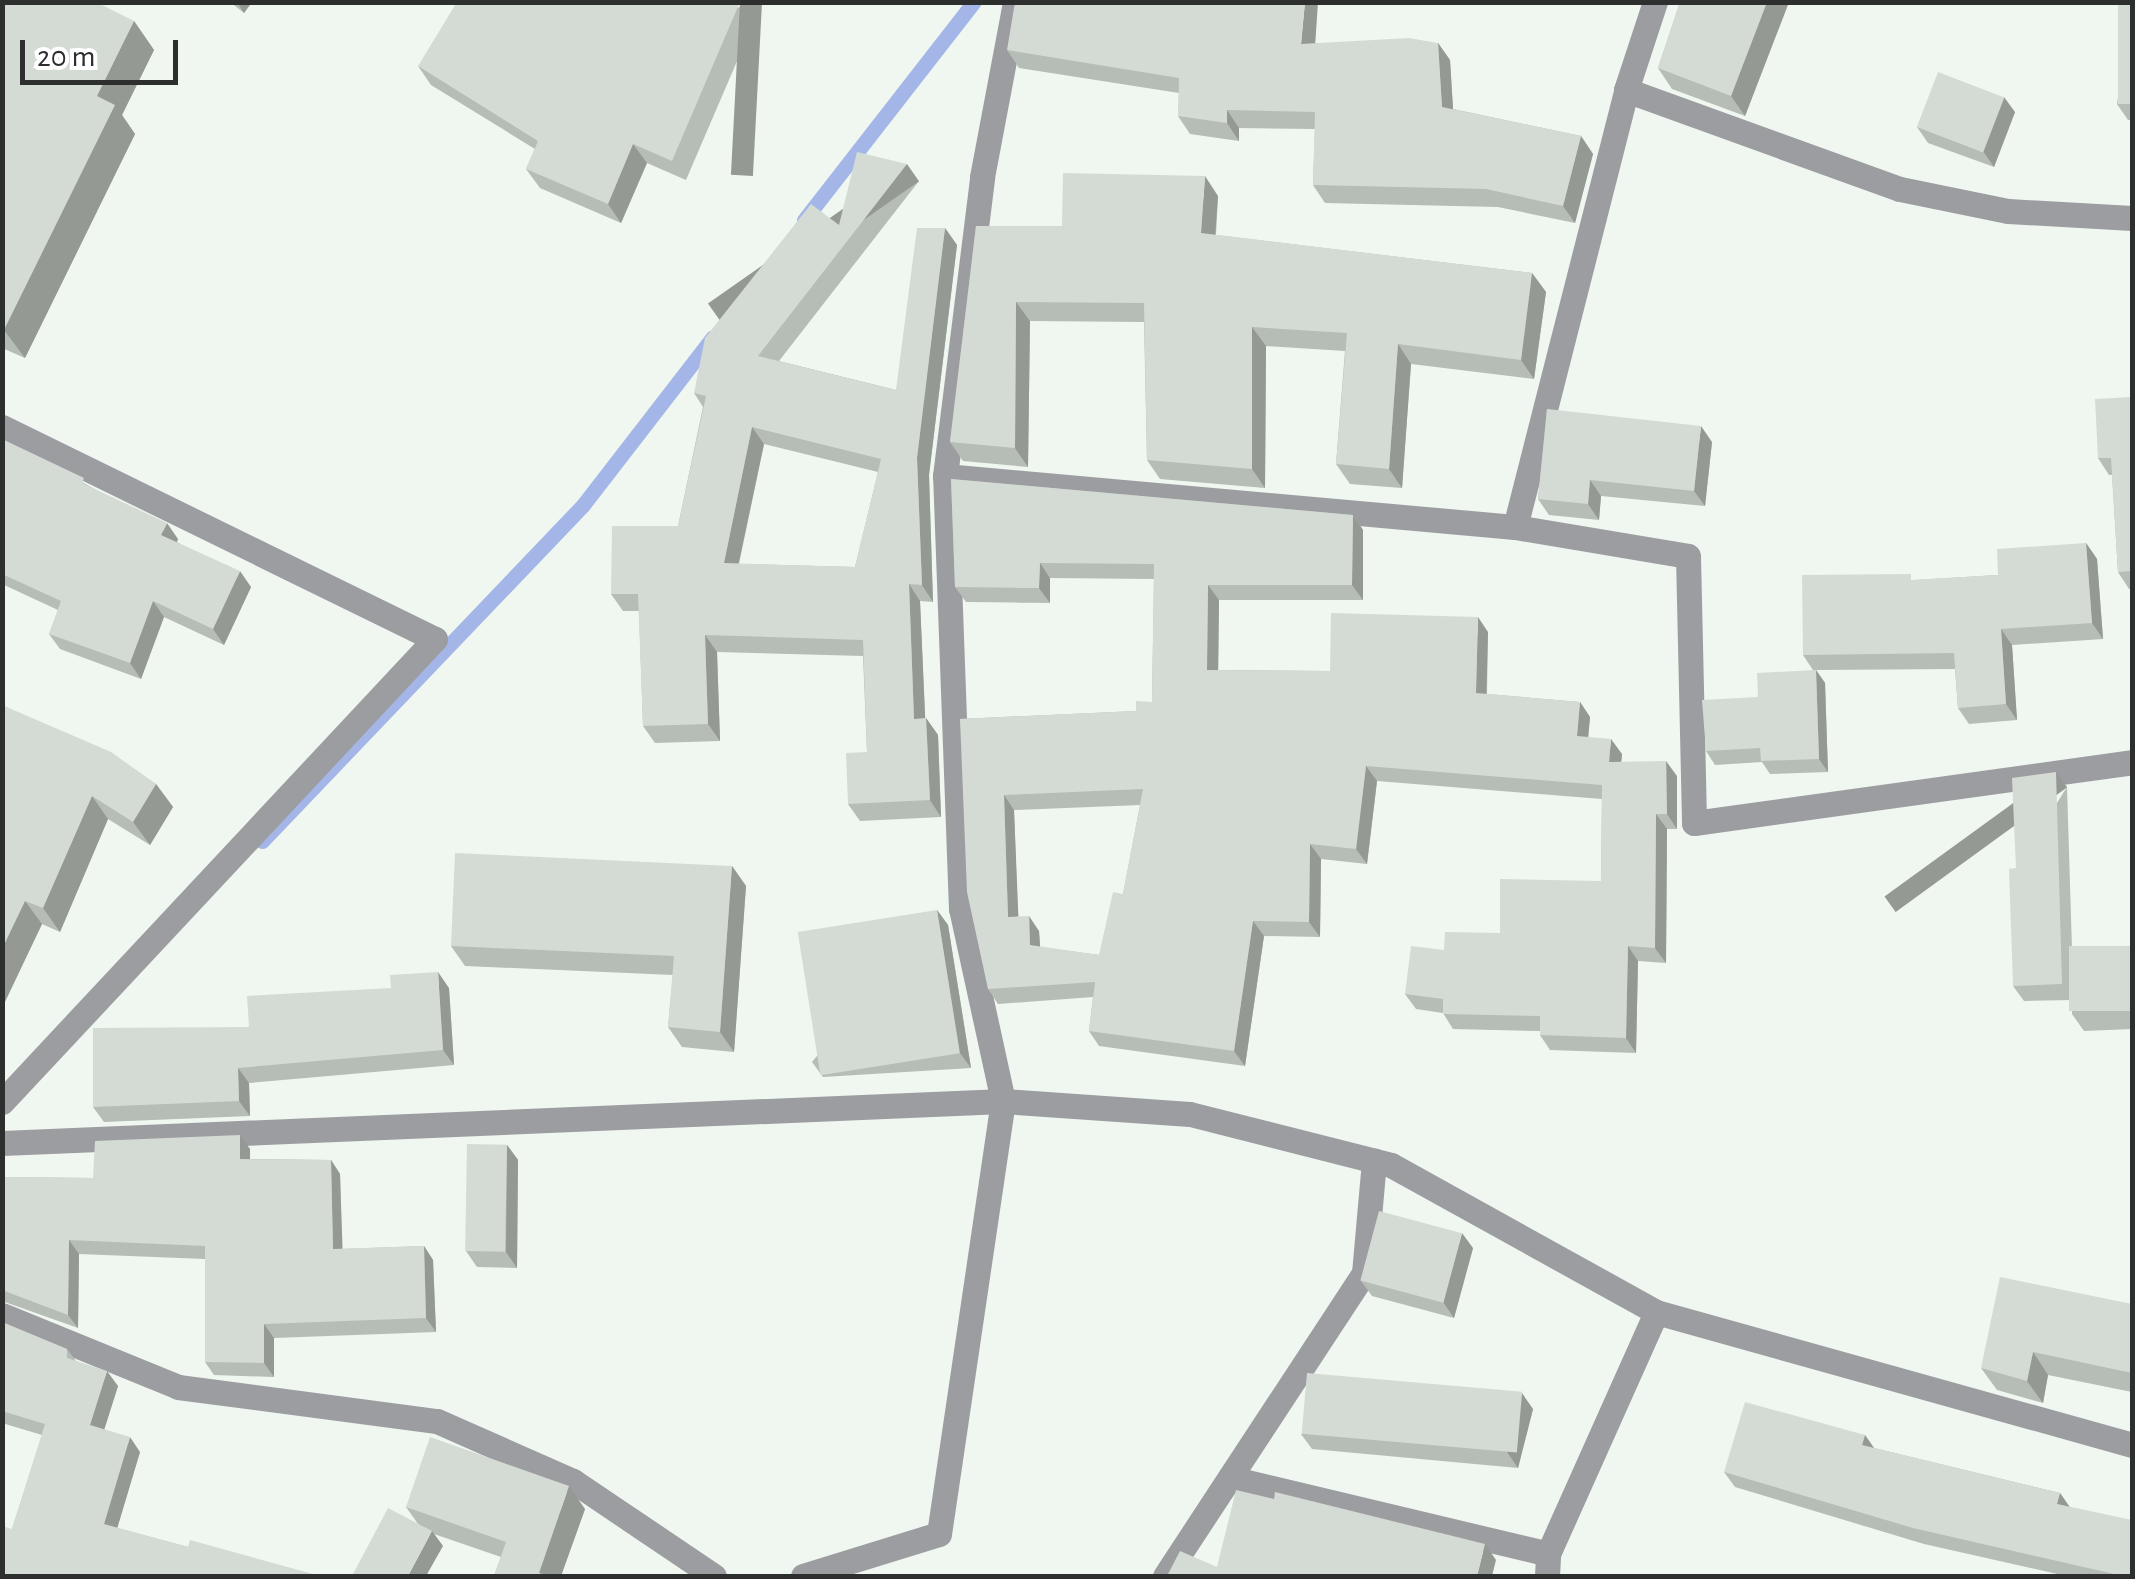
<!DOCTYPE html>
<html>
<head>
<meta charset="utf-8">
<style>
	body { margin:0 }
	#map { position:relative; width:2135px; height:1579px; overflow:hidden; background:#eff7f0; font-family:"Alegreya Sans",sans-serif }
	div>[style] { position:absolute }
	.stream>* { height:15px; margin:-7.5px; padding:0 7.5px; transform-origin:7.5px; border-radius:7.5px; background:#a4b6e7 }
	.minor>* { height:25px; margin:-12.5px; padding:0 12.5px; transform-origin:12.5px; border-radius:12.5px; background:#9c9da1 }
	.wall>* { inset:0; background:#b6bcb6 }
	.shaded-wall>* { inset:0; background:#949994; transform-origin:0 0 }
	.building>* { inset:0; background:#d4dbd4; transform-origin:0 0 }
	span { translate:-50% -50%; white-space:nowrap; text-align:center; line-height:1.15; -webkit-text-stroke:8px #fff; paint-order:stroke }
	.frame { position:absolute; inset:0; border:5px solid #2c2f2d; pointer-events:none }
	.scale { position:absolute; left:20px; top:40px; width:158px; height:45px; box-sizing:border-box; border:5px solid #2c2f2d; border-top:0; padding-left:12px; font-size:30px; line-height:35px; white-space:nowrap; color:#2c2f2d; -webkit-text-stroke:8px #fff; paint-order:stroke }
</style>
</head>
<body>
<div id="map">
	<div class="stream">
		<i style="left:804px;top:220px;width:276px;rotate:-52.1deg"></i>
		<i style="left:262px;top:841px;width:465px;rotate:-46.3deg"></i>
		<i style="left:583px;top:505px;width:212px;rotate:-52.3deg"></i>
	</div>
	<div class="minor">
		<i style="left:1626px;top:90px;width:291px;rotate:19.9deg"></i>
		<i style="left:1900px;top:189px;width:110px;rotate:11.5deg"></i>
		<i style="left:2008px;top:211px;width:124px;rotate:3.2deg"></i>
		<i style="left:2px;top:427px;width:482px;rotate:26.1deg"></i>
		<i style="left:435px;top:639px;width:634px;rotate:133.08deg"></i>
		<i style="left:945px;top:476px;width:572px;rotate:5.11deg"></i>
		<i style="left:1515px;top:527px;width:175px;rotate:9.5deg"></i>
		<i style="left:1688px;top:556px;width:267px;rotate:88.7deg"></i>
		<i style="left:1694px;top:823px;width:442px;rotate:-7.9deg"></i>
		<i style="left:1515px;top:527px;width:451px;rotate:-75.7deg"></i>
		<i style="left:1626px;top:90px;width:93px;rotate:-71.8deg"></i>
		<i style="left:2px;top:1143px;width:1002px;rotate:-2.4deg"></i>
		<i style="left:1003px;top:1101px;width:187px;rotate:4deg"></i>
		<i style="left:1190px;top:1114px;width:207px;rotate:14.2deg"></i>
		<i style="left:1391px;top:1165px;width:303px;rotate:29deg"></i>
		<i style="left:1656px;top:1312px;width:494px;rotate:15.6deg"></i>
		<i style="left:2px;top:1315px;width:190px;rotate:22.2deg"></i>
		<i style="left:178px;top:1387px;width:261px;rotate:7.5deg"></i>
		<i style="left:437px;top:1421px;width:149px;rotate:23.8deg"></i>
		<i style="left:573px;top:1481px;width:170px;rotate:34deg"></i>
		<i style="left:1230px;top:1478px;width:327px;rotate:13.4deg"></i>
		<i style="left:803px;top:1576px;width:142px;rotate:-17.2deg"></i>
		<i style="left:939px;top:1534px;width:438px;rotate:-81.6deg"></i>
		<i style="left:1003px;top:1101px;width:197px;rotate:-102.3deg"></i>
		<i style="left:961px;top:909px;width:433px;rotate:-92.1deg"></i>
		<i style="left:945px;top:476px;width:301px;rotate:-82.9deg"></i>
		<i style="left:982px;top:177px;width:178px;rotate:-79.3deg"></i>
		<i style="left:1165px;top:1576px;width:363px;rotate:-56.7deg"></i>
		<i style="left:1364px;top:1273px;width:113px;rotate:-84.9deg"></i>
		<i style="left:1547px;top:1576px;width:22px;rotate:-87deg"></i>
		<i style="left:1548px;top:1554px;width:265px;rotate:-65.9deg"></i>
	</div>
	<div class="wall">
		<i style="clip-path:polygon(2px 2px,134px 21px,154px 50px,122px 115px,135px 134px,25px 358px,2px 348px)"></i>
		<i style="clip-path:polygon(230px 2px,252px 2px,244px 13px)"></i>
		<i style="clip-path:polygon(1680px 2px,1789px 2px,1745px 116px,1672px 89px,1658px 68px)"></i>
		<i style="clip-path:polygon(2132px 2px,2132px 120px,2128px 120px,2117px 104px)"></i>
		<i style="clip-path:polygon(762px 3px,686px 180px,647px 163px,621px 223px,540px 188px,526px 169px,535px 149px,431px 85px,418px 66px)"></i>
		<i style="clip-path:polygon(1315px 43px,1438px 43px,1450px 60px,1453px 109px,1581px 136px,1593px 154px,1575px 223px,1498px 207px,1325px 203px,1313px 185px,1315px 129px,1239px 128px,1239px 141px,1190px 134px,1178px 116px,1179px 93px,1019px 68px,1007px 50px)"></i>
		<i style="clip-path:polygon(2015px 112px,1994px 167px,1928px 143px,1917px 127px)"></i>
		<i style="clip-path:polygon(evenodd,919px 181px,779px 361px,896px 390px,945px 228px,957px 245px,929px 475px,933px 602px,920px 601px,925px 718px,926px 718px,938px 735px,941px 817px,860px 821px,848px 804px,867px 752px,863px 656px,717px 652px,720px 741px,655px 743px,643px 726px,639px 611px,623px 611px,611px 594px,678px 526px,703px 407px,694px 393px,839px 225px,919px 181px,764px 444px,878px 472px,855px 567px,739px 564px,764px 444px)"></i>
		<i style="clip-path:polygon(1218px 196px,1216px 235px,1532px 273px,1546px 292px,1534px 379px,1411px 364px,1402px 488px,1350px 484px,1336px 464px,1345px 351px,1266px 346px,1265px 488px,1160px 479px,1147px 460px,1144px 322px,1030px 321px,1028px 467px,963px 461px,950px 442px,976px 226px,1062px 226px)"></i>
		<i style="clip-path:polygon(2132px 397px,2132px 589px,2129px 589px,2118px 572px,2112px 475px,2109px 475px,2098px 458px)"></i>
		<i style="clip-path:polygon(1547px 409px,1712px 442px,1705px 506px,1601px 496px,1599px 520px,1549px 515px,1538px 499px)"></i>
		<i style="clip-path:polygon(2px 439px,91px 487px,178px 539px,177px 542px,251px 587px,224px 645px,164px 617px,141px 679px,60px 649px,49px 634px,58px 610px,2px 584px)"></i>
		<i style="clip-path:polygon(evenodd,951px 479px,1353px 515px,1363px 530px,1363px 600px,1219px 600px,1218px 670px,1330px 671px,1488px 632px,1487px 694px,1580px 702px,1590px 717px,1588px 737px,1622px 754px,1621px 762px,1677px 776px,1677px 829px,1667px 829px,1666px 963px,1638px 961px,1636px 1053px,1550px 1050px,1540px 1035px,1540px 1031px,1453px 1029px,1443px 1013px,1416px 1009px,1405px 994px,1444px 950px,1500px 933px,1601px 881px,1602px 799px,1377px 781px,1367px 864px,1321px 859px,1320px 937px,1264px 936px,1245px 1066px,1099px 1046px,1089px 1031px,1093px 997px,998px 1004px,988px 989px,960px 719px,1136px 711px,1152px 702px,1154px 579px,1050px 578px,1050px 603px,966px 602px,955px 587px,951px 479px,1140px 805px,1123px 894px,1099px 955px,1040px 947px,1039px 931px,1018px 917px,1014px 810px,1140px 805px)"></i>
		<i style="clip-path:polygon(2086px 543px,2097px 559px,2103px 639px,2012px 645px,2017px 720px,1969px 724px,1958px 708px,1955px 669px,1816px 670px,1825px 683px,1828px 772px,1770px 774px,1762px 762px,1715px 765px,1706px 751px,1758px 697px,1813px 670px,1803px 655px,1916px 580px,1998px 575px)"></i>
		<i style="clip-path:polygon(2px 705px,156px 784px,173px 807px,150px 845px,108px 819px,60px 932px,42px 924px,2px 1008px)"></i>
		<i style="clip-path:polygon(2067px 787px,2072px 949px,2132px 946px,2132px 1029px,2084px 1031px,2072px 1014px,2072px 1000px,2024px 1001px,2013px 986px,2016px 868px)"></i>
		<i style="clip-path:polygon(732px 866px,746px 886px,734px 1052px,682px 1047px,668px 1027px,673px 975px,465px 966px,451px 946px)"></i>
		<i style="clip-path:polygon(937px 910px,948px 925px,971px 1068px,823px 1077px,812px 1062px)"></i>
		<i style="clip-path:polygon(449px 988px,454px 1065px,249px 1083px,250px 1116px,104px 1122px,93px 1107px,249px 1027px)"></i>
		<i style="clip-path:polygon(507px 1145px,518px 1160px,517px 1268px,477px 1267px,466px 1251px)"></i>
		<i style="clip-path:polygon(250px 1149px,250px 1159px,331px 1160px,340px 1174px,342px 1249px,424px 1246px,433px 1260px,436px 1332px,274px 1338px,274px 1377px,214px 1375px,205px 1362px,205px 1259px,79px 1254px,78px 1328px,2px 1301px,2px 1177px,93px 1178px)"></i>
		<i style="clip-path:polygon(1473px 1248px,1454px 1318px,1372px 1296px,1361px 1281px)"></i>
		<i style="clip-path:polygon(2132px 1304px,2132px 1392px,2048px 1375px,2043px 1403px,1997px 1390px,1981px 1368px)"></i>
		<i style="clip-path:polygon(2px 1322px,67px 1349px,76px 1361px,118px 1386px,104px 1429px,140px 1452px,117px 1528px,188px 1547px,320px 1576px,12px 1529px,42px 1435px,2px 1423px)"></i>
		<i style="clip-path:polygon(1533px 1409px,1518px 1468px,1312px 1449px,1301px 1434px)"></i>
		<i style="clip-path:polygon(1865px 1435px,1874px 1448px,2060px 1493px,2069px 1506px,2132px 1576px,2066px 1576px,1924px 1544px,1735px 1487px,1724px 1472px)"></i>
		<i style="clip-path:polygon(406px 1507px,585px 1509px,561px 1576px,494px 1576px,501px 1557px,434px 1534px,443px 1546px,418px 1524px)"></i>
	</div>
	<div class="shaded-wall">
		<i style="clip-path:polygon(237px 2px,252px 2px,244px 13px)"></i>
		<i style="left:740px;top:2px;width:22px;height:173px;rotate:3deg"></i>
		<i style="clip-path:polygon(1305px 2px,1318px 2px,1314px 62px,1301px 44px)"></i>
		<i style="clip-path:polygon(1767px 2px,1789px 2px,1745px 116px,1731px 96px)"></i>
		<i style="clip-path:polygon(134px 21px,154px 50px,122px 115px,135px 134px,25px 358px,4px 330px,97px 96px)"></i>
		<i style="clip-path:polygon(1438px 43px,1450px 60px,1454px 124px,1442px 107px)"></i>
		<i style="clip-path:polygon(2004px 97px,2015px 112px,1994px 167px,1983px 151px)"></i>
		<i style="clip-path:polygon(1227px 110px,1239px 128px,1239px 141px,1227px 123px)"></i>
		<i style="clip-path:polygon(1581px 136px,1593px 154px,1575px 223px,1563px 206px)"></i>
		<i style="clip-path:polygon(633px 144px,647px 163px,621px 223px,608px 204px)"></i>
		<i style="left:907px;top:164px;width:21px;height:243px;rotate:55deg"></i>
		<i style="clip-path:polygon(1205px 176px,1218px 196px,1214px 252px,1201px 233px)"></i>
		<i style="clip-path:polygon(945px 228px,957px 245px,929px 475px,933px 602px,922px 585px,917px 458px)"></i>
		<i style="clip-path:polygon(1532px 273px,1546px 292px,1534px 379px,1521px 360px)"></i>
		<i style="clip-path:polygon(1016px 302px,1030px 321px,1028px 467px,1015px 448px)"></i>
		<i style="clip-path:polygon(1252px 327px,1266px 346px,1265px 488px,1252px 469px)"></i>
		<i style="clip-path:polygon(1398px 344px,1411px 364px,1402px 488px,1389px 469px)"></i>
		<i style="clip-path:polygon(1701px 426px,1712px 442px,1705px 506px,1694px 491px)"></i>
		<i style="clip-path:polygon(752px 427px,764px 444px,735px 580px,724px 563px)"></i>
		<i style="clip-path:polygon(1590px 480px,1601px 496px,1599px 520px,1588px 504px)"></i>
		<i style="clip-path:polygon(1353px 515px,1363px 530px,1363px 600px,1352px 585px)"></i>
		<i style="clip-path:polygon(167px 523px,178px 539px,172px 551px,161px 535px)"></i>
		<i style="clip-path:polygon(2086px 543px,2097px 559px,2103px 639px,2092px 623px)"></i>
		<i style="clip-path:polygon(1040px 563px,1050px 578px,1050px 603px,1039px 588px)"></i>
		<i style="clip-path:polygon(240px 571px,251px 587px,224px 645px,213px 629px)"></i>
		<i style="clip-path:polygon(909px 584px,920px 601px,926px 736px,914px 719px)"></i>
		<i style="clip-path:polygon(1208px 585px,1219px 600px,1218px 685px,1207px 670px)"></i>
		<i style="clip-path:polygon(153px 601px,164px 617px,141px 679px,130px 663px)"></i>
		<i style="clip-path:polygon(1478px 617px,1488px 632px,1486px 708px,1476px 693px)"></i>
		<i style="clip-path:polygon(2001px 629px,2012px 645px,2017px 720px,2006px 704px)"></i>
		<i style="clip-path:polygon(705px 635px,717px 652px,720px 741px,708px 724px)"></i>
		<i style="clip-path:polygon(1816px 670px,1825px 683px,1828px 772px,1819px 759px)"></i>
		<i style="clip-path:polygon(1580px 702px,1590px 717px,1587px 751px,1577px 736px)"></i>
		<i style="clip-path:polygon(926px 718px,938px 735px,941px 817px,930px 800px)"></i>
		<i style="clip-path:polygon(1611px 739px,1622px 754px,1620px 777px,1609px 762px)"></i>
		<i style="clip-path:polygon(1666px 761px,1677px 776px,1677px 829px,1667px 814px)"></i>
		<i style="clip-path:polygon(1366px 766px,1377px 781px,1367px 864px,1356px 849px)"></i>
		<i style="left:2056px;top:772px;width:19px;height:212px;rotate:54deg"></i>
		<i style="clip-path:polygon(156px 784px,173px 807px,150px 845px,133px 822px)"></i>
		<i style="clip-path:polygon(1004px 795px,1014px 810px,1019px 932px,1008px 917px)"></i>
		<i style="clip-path:polygon(92px 796px,108px 819px,60px 932px,43px 908px)"></i>
		<i style="clip-path:polygon(1656px 814px,1667px 829px,1666px 963px,1655px 948px)"></i>
		<i style="clip-path:polygon(1310px 844px,1321px 859px,1320px 937px,1309px 922px)"></i>
		<i style="clip-path:polygon(732px 866px,746px 886px,734px 1052px,720px 1032px)"></i>
		<i style="clip-path:polygon(25px 901px,42px 924px,2px 1008px,2px 949px)"></i>
		<i style="clip-path:polygon(937px 910px,948px 925px,971px 1068px,960px 1053px)"></i>
		<i style="clip-path:polygon(1029px 916px,1039px 931px,1041px 960px,1030px 945px)"></i>
		<i style="clip-path:polygon(1253px 921px,1264px 936px,1245px 1066px,1234px 1051px)"></i>
		<i style="clip-path:polygon(1628px 946px,1638px 961px,1636px 1053px,1626px 1038px)"></i>
		<i style="clip-path:polygon(438px 972px,449px 988px,454px 1065px,443px 1050px)"></i>
		<i style="clip-path:polygon(238px 1068px,249px 1083px,250px 1116px,239px 1101px)"></i>
		<i style="clip-path:polygon(240px 1135px,250px 1149px,250px 1173px,240px 1159px)"></i>
		<i style="clip-path:polygon(507px 1145px,518px 1160px,517px 1268px,506px 1252px)"></i>
		<i style="clip-path:polygon(331px 1160px,340px 1174px,343px 1263px,333px 1249px)"></i>
		<i style="clip-path:polygon(1462px 1233px,1473px 1248px,1454px 1318px,1443px 1302px)"></i>
		<i style="clip-path:polygon(69px 1240px,79px 1254px,78px 1328px,68px 1315px)"></i>
		<i style="clip-path:polygon(424px 1246px,433px 1260px,436px 1332px,426px 1318px)"></i>
		<i style="clip-path:polygon(264px 1324px,274px 1338px,274px 1377px,264px 1363px)"></i>
		<i style="clip-path:polygon(2033px 1352px,2048px 1375px,2043px 1403px,2027px 1381px)"></i>
		<i style="clip-path:polygon(107px 1371px,118px 1386px,101px 1440px,90px 1425px)"></i>
		<i style="clip-path:polygon(1522px 1393px,1533px 1409px,1518px 1468px,1507px 1452px)"></i>
		<i style="clip-path:polygon(1865px 1435px,1876px 1451px,1862px 1445px)"></i>
		<i style="clip-path:polygon(130px 1437px,140px 1452px,114px 1539px,104px 1524px)"></i>
		<i style="clip-path:polygon(569px 1486px,585px 1509px,561px 1576px,542px 1576px,539px 1573px)"></i>
		<i style="clip-path:polygon(2060px 1493px,2071px 1509px,2057px 1504px)"></i>
		<i style="clip-path:polygon(432px 1531px,443px 1546px,426px 1576px,408px 1576px)"></i>
		<i style="clip-path:polygon(1485px 1544px,1496px 1560px,1492px 1576px,1477px 1576px)"></i>
	</div>
	<div class="building">
		<i style="clip-path:polygon(2px 2px,96px 2px,134px 21px,97px 96px,115px 105px,4px 330px,2px 329px)"></i>
		<i style="clip-path:polygon(457px 2px,740px 2px,672px 161px,633px 144px,608px 204px,526px 169px,538px 141px,418px 66px)"></i>
		<i style="clip-path:polygon(1015px 2px,1305px 2px,1301px 44px,1409px 38px,1438px 43px,1442px 107px,1581px 136px,1563px 206px,1486px 189px,1313px 185px,1315px 112px,1227px 110px,1227px 123px,1178px 116px,1179px 78px,1007px 50px)"></i>
		<i style="clip-path:polygon(1680px 2px,1767px 2px,1731px 96px,1658px 68px)"></i>
		<i style="left:2118px;top:2px;width:14px;height:102px"></i>
		<i style="left:1938px;top:72px;width:71px;height:59px;rotate:21deg"></i>
		<i style="clip-path:polygon(evenodd,857px 152px,907px 164px,758px 356px,896px 390px,917px 228px,945px 228px,917px 458px,922px 585px,909px 584px,914px 719px,926px 718px,930px 800px,848px 804px,846px 753px,867px 752px,863px 640px,705px 635px,708px 724px,643px 726px,638px 594px,611px 594px,612px 526px,678px 526px,706px 396px,694px 393px,705px 338px,811px 204px,839px 225px,857px 152px,752px 427px,881px 459px,855px 567px,724px 563px,752px 427px)"></i>
		<i style="clip-path:polygon(1063px 173px,1205px 176px,1201px 233px,1532px 273px,1521px 360px,1398px 344px,1389px 469px,1336px 464px,1347px 333px,1252px 327px,1252px 469px,1147px 460px,1144px 303px,1016px 302px,1015px 448px,950px 442px,976px 226px,1062px 226px)"></i>
		<i style="clip-path:polygon(2132px 397px,2132px 571px,2118px 572px,2111px 458px,2098px 458px,2095px 399px)"></i>
		<i style="clip-path:polygon(1547px 409px,1701px 426px,1694px 491px,1590px 480px,1588px 504px,1538px 499px)"></i>
		<i style="clip-path:polygon(2px 439px,84px 478px,82px 483px,167px 523px,161px 535px,240px 571px,213px 629px,153px 601px,130px 663px,49px 634px,61px 601px,2px 574px)"></i>
		<i style="clip-path:polygon(evenodd,951px 479px,1353px 515px,1352px 585px,1208px 585px,1207px 670px,1330px 671px,1331px 613px,1478px 617px,1476px 693px,1580px 702px,1577px 736px,1611px 739px,1609px 762px,1666px 761px,1667px 814px,1656px 814px,1655px 948px,1628px 946px,1626px 1038px,1540px 1035px,1540px 1016px,1443px 1014px,1443px 999px,1405px 994px,1411px 946px,1444px 950px,1445px 932px,1500px 933px,1500px 879px,1601px 881px,1602px 785px,1366px 766px,1356px 849px,1310px 844px,1309px 922px,1253px 921px,1234px 1051px,1089px 1031px,1095px 982px,988px 989px,967px 892px,960px 719px,1136px 711px,1136px 701px,1152px 702px,1154px 564px,1040px 563px,1039px 588px,955px 587px,951px 479px,1143px 789px,1123px 894px,1113px 892px,1099px 955px,1030px 945px,1029px 916px,1008px 917px,1004px 795px,1143px 789px)"></i>
		<i style="clip-path:polygon(2086px 543px,2092px 623px,2001px 629px,2006px 704px,1958px 708px,1954px 653px,1803px 655px,1802px 575px,1911px 574px,1911px 580px,1998px 575px,1997px 549px)"></i>
		<i style="clip-path:polygon(1816px 670px,1819px 759px,1761px 761px,1760px 748px,1706px 751px,1702px 700px,1758px 697px,1757px 673px)"></i>
		<i style="clip-path:polygon(2px 705px,111px 752px,156px 784px,133px 822px,92px 796px,43px 908px,25px 901px,2px 949px)"></i>
		<i style="clip-path:polygon(2131px 759px,2132px 759px,2132px 796px)"></i>
		<i style="clip-path:polygon(2056px 772px,2062px 984px,2013px 986px,2009px 869px,2016px 868px,2012px 778px)"></i>
		<i style="clip-path:polygon(455px 853px,732px 866px,720px 1032px,668px 1027px,674px 956px,451px 946px)"></i>
		<i style="left:937px;top:910px;width:145px;height:141px;rotate:81deg"></i>
		<i style="left:2132px;top:946px;width:65px;height:63px;rotate:90deg"></i>
		<i style="clip-path:polygon(438px 972px,443px 1050px,238px 1068px,239px 1101px,93px 1107px,93px 1028px,249px 1027px,247px 996px,391px 988px,390px 975px)"></i>
		<i style="clip-path:polygon(240px 1135px,240px 1159px,331px 1160px,333px 1249px,424px 1246px,426px 1318px,264px 1324px,264px 1363px,205px 1362px,205px 1246px,69px 1240px,68px 1315px,2px 1290px,2px 1177px,93px 1178px,95px 1141px)"></i>
		<i style="left:467px;top:1144px;width:40px;height:107px;rotate:1deg"></i>
		<i style="left:1379px;top:1211px;width:86px;height:72px;rotate:15deg"></i>
		<i style="clip-path:polygon(2000px 1277px,2132px 1304px,2132px 1373px,2033px 1352px,2027px 1381px,1981px 1368px)"></i>
		<i style="clip-path:polygon(2px 1322px,67px 1349px,67px 1358px,107px 1371px,90px 1425px,130px 1437px,104px 1524px,188px 1547px,190px 1540px,320px 1576px,2px 1576px,2px 1526px,12px 1529px,45px 1424px,2px 1411px)"></i>
		<i style="left:1307px;top:1373px;width:216px;height:61px;rotate:5deg"></i>
		<i style="clip-path:polygon(1745px 1402px,1865px 1435px,1862px 1445px,2060px 1493px,2057px 1504px,2132px 1520px,2132px 1576px,2123px 1576px,1913px 1528px,1724px 1472px)"></i>
		<i style="clip-path:polygon(430px 1437px,569px 1486px,539px 1573px,549px 1576px,494px 1576px,506px 1542px,406px 1507px)"></i>
		<i style="clip-path:polygon(1236px 1490px,1274px 1499px,1275px 1492px,1485px 1544px,1477px 1576px,1167px 1576px,1180px 1551px,1217px 1567px)"></i>
		<i style="clip-path:polygon(388px 1508px,432px 1531px,408px 1576px,352px 1576px)"></i>
	</div>
	<div class="frame"></div>
	<div class="scale">20 m</div>
</div>
</body>
</html>
